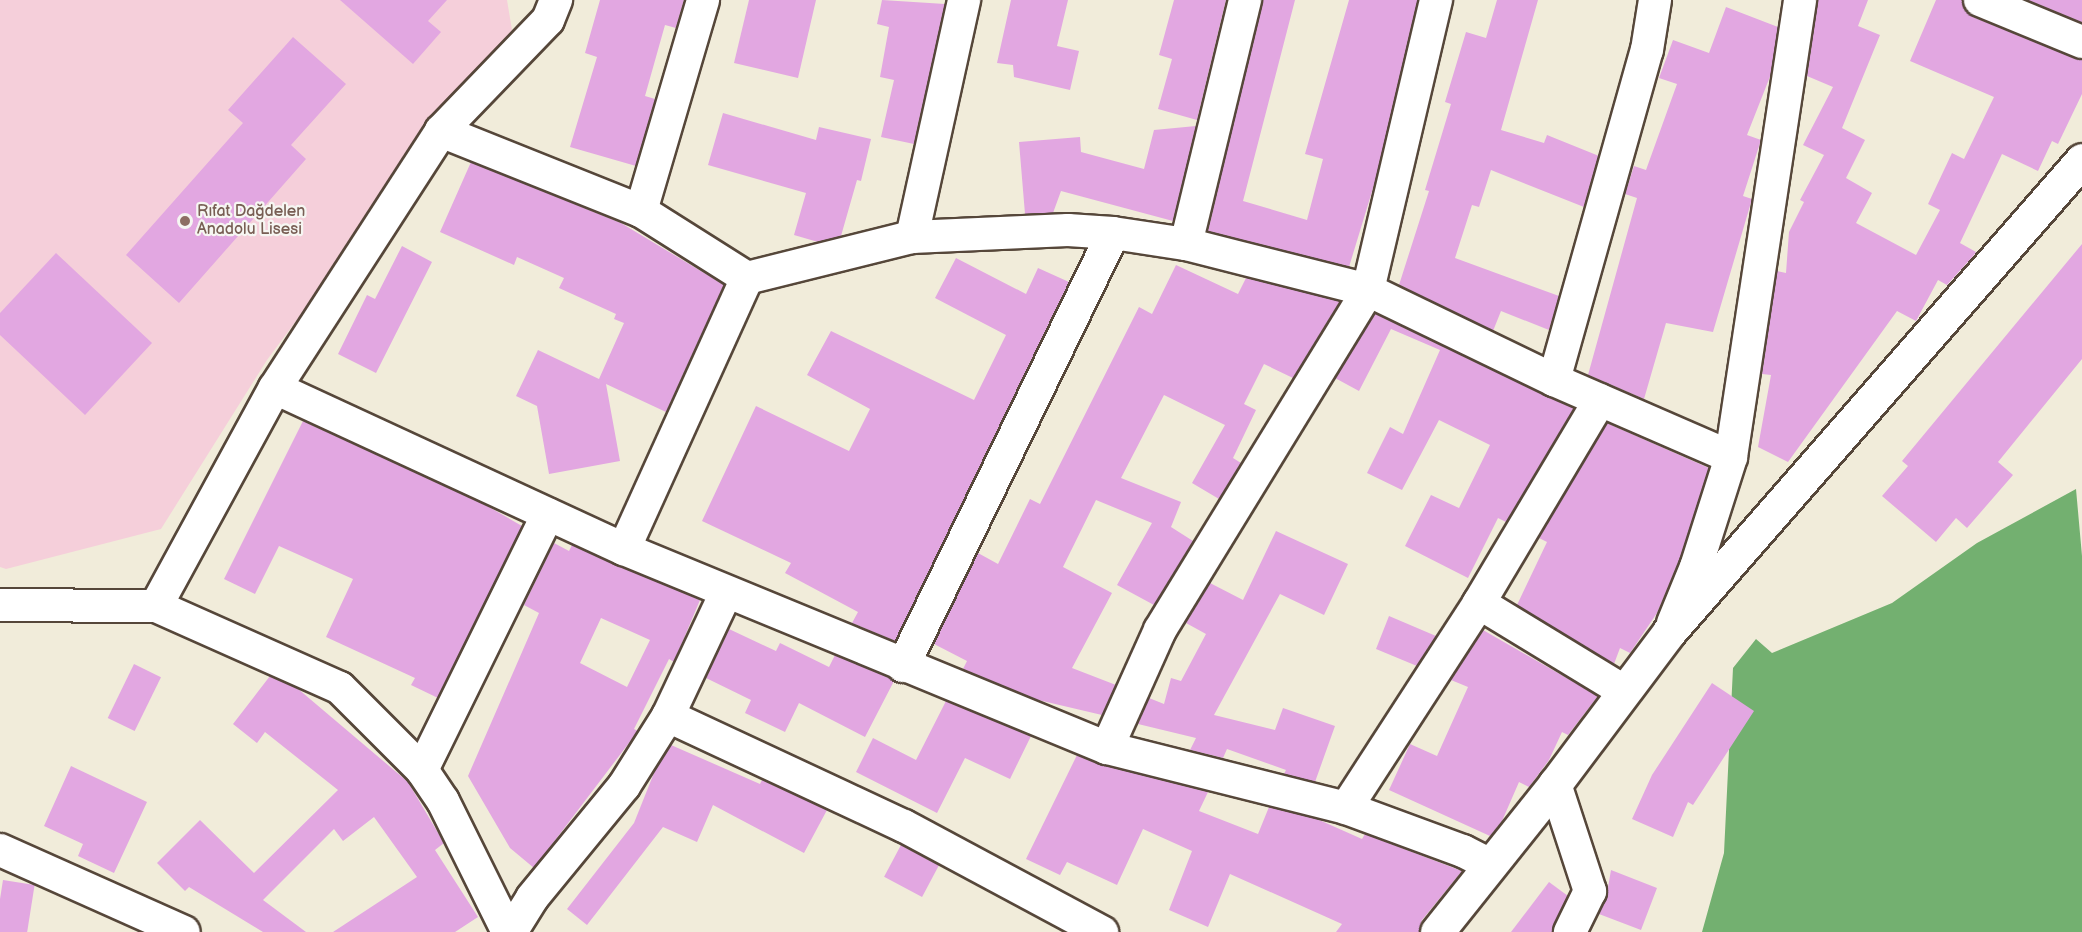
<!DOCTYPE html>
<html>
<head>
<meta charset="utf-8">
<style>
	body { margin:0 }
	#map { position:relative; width:2082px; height:932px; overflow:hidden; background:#f1ecda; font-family:"Balsamiq Sans",sans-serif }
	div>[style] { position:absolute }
	.built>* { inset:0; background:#f5cfda }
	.forest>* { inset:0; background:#73b070 }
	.building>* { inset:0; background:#e2a7e1; transform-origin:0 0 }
	.roads { filter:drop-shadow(2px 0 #56473a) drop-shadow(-2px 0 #56473a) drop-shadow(0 2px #56473a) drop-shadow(0 -2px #56473a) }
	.minor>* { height:32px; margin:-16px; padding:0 16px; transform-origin:16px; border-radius:16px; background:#fff }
	.tertiary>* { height:33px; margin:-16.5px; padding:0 16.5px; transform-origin:16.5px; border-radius:16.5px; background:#fff }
	.dots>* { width:16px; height:16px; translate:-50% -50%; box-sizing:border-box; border:3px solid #f6f6f2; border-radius:50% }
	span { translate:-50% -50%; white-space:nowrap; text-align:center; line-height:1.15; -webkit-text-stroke:4.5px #f6f6f2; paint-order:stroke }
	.education-label { font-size:16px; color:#785e54 }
	.left { translate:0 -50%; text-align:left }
</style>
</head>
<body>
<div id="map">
	<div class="built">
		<i style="clip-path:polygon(0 0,507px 0,512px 30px,267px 360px,161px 529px,6px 569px,0 567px)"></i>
	</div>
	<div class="forest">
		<i style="clip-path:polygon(2076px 489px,2082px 556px,2082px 932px,1702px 932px,1724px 853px,1733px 668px,1756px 639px,1772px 653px,1892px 603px,1977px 543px)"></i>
	</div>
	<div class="building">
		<i style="clip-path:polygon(340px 0,447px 0,428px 21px,441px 32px,413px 64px)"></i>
		<i style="clip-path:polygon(600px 0,684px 0,676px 28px,665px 25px,645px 96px,655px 99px,636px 166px,570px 147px,597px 57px,585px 53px)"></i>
		<i style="clip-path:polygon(749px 0,816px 0,798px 78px,734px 63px)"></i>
		<i style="clip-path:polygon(882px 0,945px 4px,914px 144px,881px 137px,894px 80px,880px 77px,889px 27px,877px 24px)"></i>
		<i style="clip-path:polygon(1011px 0,1068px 0,1057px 46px,1079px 51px,1070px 90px,1014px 77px,1013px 65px,997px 63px)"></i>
		<i style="clip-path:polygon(1174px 0,1226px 0,1197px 120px,1158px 109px,1172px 59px,1159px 55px)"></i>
		<i style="clip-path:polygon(1262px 0,1295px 0,1243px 201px,1307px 220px,1323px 159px,1305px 154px,1349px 0,1418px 0,1377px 175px,1349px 267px,1208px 231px)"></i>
		<i style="clip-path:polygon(1497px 0,1538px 0,1501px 130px,1544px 143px,1547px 135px,1599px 156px,1584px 207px,1491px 170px,1479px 207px,1472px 205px,1455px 258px,1559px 296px,1549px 330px,1501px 311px,1493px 331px,1399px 285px,1429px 191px,1425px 190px,1451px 104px,1445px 102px,1466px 32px,1486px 38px)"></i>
		<i style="clip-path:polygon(1818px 0,1868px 0,1858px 26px,1880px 35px,1842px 128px,1865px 140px,1846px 178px,1872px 193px,1856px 223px,1916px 255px,1940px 210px,1928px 204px,1952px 153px,1964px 159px,1994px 97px,1910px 61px,1936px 0,1962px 0,1965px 10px,1973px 17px,2082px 60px,2082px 94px,2058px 144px,2052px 141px,2038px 171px,2002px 154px,1960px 243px,1976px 252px,1974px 255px,1947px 285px,1938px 280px,1916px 321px,1897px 311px,1788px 462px,1758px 447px,1771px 375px,1762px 374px,1777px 271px,1786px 273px,1789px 232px,1804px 202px,1800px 200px,1824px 155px,1803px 145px,1833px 87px,1807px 76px)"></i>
		<i style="clip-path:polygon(2027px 0,2082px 0,2082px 23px)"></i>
		<i style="clip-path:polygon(1726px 7px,1778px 27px,1771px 74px,1747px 135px,1761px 140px,1743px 196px,1752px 199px,1713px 332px,1666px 323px,1644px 399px,1588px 375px,1637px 198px,1625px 194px,1634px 166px,1646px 170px,1677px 84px,1659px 78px,1673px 40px,1709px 53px)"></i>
		<i style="clip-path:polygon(293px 37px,346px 84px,291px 145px,306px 159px,179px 303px,126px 255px,243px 123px,228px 110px)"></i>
		<i style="clip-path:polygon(723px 113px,816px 140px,819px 127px,871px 139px,861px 181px,857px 180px,841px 236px,818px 242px,794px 235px,806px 193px,708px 165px)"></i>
		<i style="clip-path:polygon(1196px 126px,1173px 221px,1061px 191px,1053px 213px,1025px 214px,1019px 142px,1080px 137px,1081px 152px,1144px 169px,1154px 130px)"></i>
		<i style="clip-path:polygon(471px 162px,621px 223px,724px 285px,666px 412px,606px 384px,620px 461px,549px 474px,537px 406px,516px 396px,538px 350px,599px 379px,624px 323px,614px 319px,616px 314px,559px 288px,564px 278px,517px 257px,514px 265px,440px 232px)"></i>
		<i style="clip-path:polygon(2082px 244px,2082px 359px,1998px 462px,2013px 475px,1967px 528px,1956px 518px,1936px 542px,1882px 496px,1908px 466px,1902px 461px)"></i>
		<i style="clip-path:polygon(402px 246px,432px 262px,376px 373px,338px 354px,367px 295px,375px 299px)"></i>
		<i style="clip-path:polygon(56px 253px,152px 343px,85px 415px,0 335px,0 313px)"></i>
		<i style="clip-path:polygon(956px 258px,1026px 294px,1038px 268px,1069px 282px,895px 641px,852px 623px,858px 612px,785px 573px,791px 563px,702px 521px,756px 406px,849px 451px,870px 409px,807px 375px,831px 331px,974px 400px,1006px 335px,935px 298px)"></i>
		<i style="clip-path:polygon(1176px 265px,1238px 294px,1246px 278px,1340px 301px,1293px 378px,1264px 364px,1244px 404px,1256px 410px,1233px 458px,1241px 463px,1219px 499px,1192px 483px,1225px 425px,1164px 395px,1121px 478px,1181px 502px,1171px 527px,1193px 541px,1154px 605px,1117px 585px,1152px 523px,1096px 500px,1063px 567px,1112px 593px,1072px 668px,1116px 685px,1102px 715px,1034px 699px,963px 669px,967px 661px,934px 644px,978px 553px,998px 564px,1030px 499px,1040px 504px,1139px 307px,1152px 314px)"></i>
		<i style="clip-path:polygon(1375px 313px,1574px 408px,1506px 522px,1498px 518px,1468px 578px,1405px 546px,1431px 495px,1459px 508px,1490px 445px,1439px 420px,1402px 490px,1367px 473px,1390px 427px,1403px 434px,1440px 350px,1391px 329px,1359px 391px,1335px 378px)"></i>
		<i style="clip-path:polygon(303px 421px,482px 503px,522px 526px,438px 698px,411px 685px,415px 678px,326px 637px,353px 579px,279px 546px,255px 594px,224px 579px)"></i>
		<i style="clip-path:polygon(1607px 423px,1709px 468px,1679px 561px,1657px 613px,1630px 653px,1620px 648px,1614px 664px,1517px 605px,1547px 542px,1539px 538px)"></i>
		<i style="clip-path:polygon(1276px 531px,1348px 564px,1324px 615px,1280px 594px,1214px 715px,1275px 730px,1283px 708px,1335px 726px,1315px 782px,1284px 774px,1286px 770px,1227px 749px,1223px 758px,1190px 750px,1196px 738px,1138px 724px,1149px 698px,1164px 704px,1171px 678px,1181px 681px,1206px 634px,1186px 623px,1210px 583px,1243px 600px)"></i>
		<i style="clip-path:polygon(evenodd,554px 543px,569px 551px,572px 545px,700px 600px,674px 662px,669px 659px,634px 729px,638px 731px,534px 868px,510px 848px,468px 776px,539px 613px,524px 605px,554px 543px,601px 618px,650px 640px,627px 687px,580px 663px,601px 618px)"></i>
		<i style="clip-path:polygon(1389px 616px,1436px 636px,1417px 666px,1376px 649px)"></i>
		<i style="clip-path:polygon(729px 629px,776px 651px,780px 643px,829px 667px,835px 655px,890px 678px,894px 681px,865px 737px,799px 703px,785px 732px,745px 713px,751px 700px,706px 678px)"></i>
		<i style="clip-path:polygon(1483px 630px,1598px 696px,1568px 735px,1562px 732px,1549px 760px,1529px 787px,1519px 782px,1502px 821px,1490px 836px,1389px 790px,1410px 744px,1437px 756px,1468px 687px,1451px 680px)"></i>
		<i style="left:134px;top:664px;width:30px;height:60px;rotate:26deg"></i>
		<i style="clip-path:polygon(270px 676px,297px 688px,408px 782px,444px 843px,435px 850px,478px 917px,455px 932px,333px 932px,417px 877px,374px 817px,343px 841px,334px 829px,263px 900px,306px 932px,263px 932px,189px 887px,185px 891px,157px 863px,200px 820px,254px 873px,338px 790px,265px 732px,257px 743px,233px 724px)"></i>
		<i style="clip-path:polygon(1712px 683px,1754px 711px,1693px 805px,1688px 802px,1673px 837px,1632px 819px,1652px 775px)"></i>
		<i style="clip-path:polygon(946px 701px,1031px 736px,1010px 779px,965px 758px,937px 813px,856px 772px,873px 738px,916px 760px)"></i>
		<i style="clip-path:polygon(671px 745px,760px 784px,762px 780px,827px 810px,804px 853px,713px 805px,697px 842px,663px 827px,587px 925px,567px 909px,634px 823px,656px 768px)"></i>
		<i style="clip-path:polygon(1077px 755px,1102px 765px,1208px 792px,1199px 811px,1258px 834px,1269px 807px,1317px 819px,1362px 839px,1365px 834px,1462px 871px,1422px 920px,1419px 932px,1336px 932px,1342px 924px,1230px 874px,1208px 927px,1169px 910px,1192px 851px,1143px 829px,1117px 885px,1067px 862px,1060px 875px,1026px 859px)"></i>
		<i style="clip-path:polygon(71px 766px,147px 802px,114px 873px,78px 856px,83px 844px,44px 826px)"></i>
		<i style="left:901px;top:845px;width:43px;height:36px;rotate:28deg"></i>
		<i style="clip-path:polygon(1611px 870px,1657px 888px,1641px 930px,1599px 914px,1606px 899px)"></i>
		<i style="left:3px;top:880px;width:32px;height:52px;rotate:9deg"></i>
		<i style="clip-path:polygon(1549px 882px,1568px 896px,1552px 932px,1511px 932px)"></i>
	</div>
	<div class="roads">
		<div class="minor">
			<i style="left:1980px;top:0;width:110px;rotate:22.4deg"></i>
			<i style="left:441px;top:131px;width:215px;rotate:21.8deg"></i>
			<i style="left:641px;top:211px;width:125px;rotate:32.3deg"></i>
			<i style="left:641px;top:211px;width:220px;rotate:-73.6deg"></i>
			<i style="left:912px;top:237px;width:243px;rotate:-77.6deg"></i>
			<i style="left:1186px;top:244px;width:251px;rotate:-76.4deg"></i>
			<i style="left:1554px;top:380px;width:343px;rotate:-74.3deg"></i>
			<i style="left:1647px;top:50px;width:51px;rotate:-80.9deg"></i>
			<i style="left:275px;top:388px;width:384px;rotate:24.8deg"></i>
			<i style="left:624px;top:549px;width:522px;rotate:22.39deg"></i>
			<i style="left:1107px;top:748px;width:246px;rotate:14.1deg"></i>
			<i style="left:1346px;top:808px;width:125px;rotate:20.2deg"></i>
			<i style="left:1463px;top:851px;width:28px;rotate:27deg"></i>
			<i style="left:624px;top:549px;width:298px;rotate:-65.6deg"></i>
			<i style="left:747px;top:278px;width:170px;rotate:-14deg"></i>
			<i style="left:912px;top:237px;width:156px;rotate:-2.6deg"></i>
			<i style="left:1068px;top:230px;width:45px;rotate:3.8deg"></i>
			<i style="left:1113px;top:233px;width:74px;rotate:8.6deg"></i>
			<i style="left:1186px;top:244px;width:188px;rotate:14.2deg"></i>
			<i style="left:1368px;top:290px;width:207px;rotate:25.8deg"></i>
			<i style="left:1554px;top:380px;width:193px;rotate:23.5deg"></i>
			<i style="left:1479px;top:603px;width:170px;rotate:31.3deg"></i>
			<i style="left:0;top:605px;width:156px;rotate:0.4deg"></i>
			<i style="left:156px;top:606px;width:201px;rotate:24deg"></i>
			<i style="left:340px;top:688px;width:116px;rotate:45deg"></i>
			<i style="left:422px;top:770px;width:37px;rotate:56deg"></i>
			<i style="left:443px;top:801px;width:146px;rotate:63.6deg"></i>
			<i style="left:156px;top:606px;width:248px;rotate:-61.4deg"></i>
			<i style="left:275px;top:388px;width:306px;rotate:-57.1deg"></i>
			<i style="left:441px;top:131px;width:154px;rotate:-46.1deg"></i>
			<i style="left:548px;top:20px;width:22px;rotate:-68deg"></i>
			<i style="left:1673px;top:623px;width:61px;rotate:-67.7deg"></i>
			<i style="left:1696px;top:567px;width:115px;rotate:-72.3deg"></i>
			<i style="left:1731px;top:457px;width:462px;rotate:-81.4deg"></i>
			<i style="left:903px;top:666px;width:481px;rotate:-64.1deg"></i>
			<i style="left:668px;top:716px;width:260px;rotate:25deg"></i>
			<i style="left:904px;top:826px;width:225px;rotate:28.2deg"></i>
			<i style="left:1107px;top:748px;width:129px;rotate:-65.8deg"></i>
			<i style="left:1160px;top:630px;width:399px;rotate:-58.5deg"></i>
			<i style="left:1368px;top:290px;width:298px;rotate:-76.8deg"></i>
			<i style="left:422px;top:770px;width:285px;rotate:-63.8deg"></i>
			<i style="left:1555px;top:784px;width:113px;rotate:71.9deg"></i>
			<i style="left:1590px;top:891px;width:46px;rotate:116deg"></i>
			<i style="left:1346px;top:808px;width:244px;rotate:-57deg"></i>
			<i style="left:1479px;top:603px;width:236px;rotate:-59.2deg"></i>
			<i style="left:0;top:850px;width:201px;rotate:24deg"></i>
			<i style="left:511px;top:932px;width:40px;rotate:-58deg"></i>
			<i style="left:532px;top:898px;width:145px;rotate:-50.6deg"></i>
			<i style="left:624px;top:786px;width:83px;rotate:-57.8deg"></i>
			<i style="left:668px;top:716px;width:136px;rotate:-64.8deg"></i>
		</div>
		<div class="tertiary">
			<i style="left:1437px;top:932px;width:189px;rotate:-51.4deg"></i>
			<i style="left:1555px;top:784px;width:190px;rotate:-53.1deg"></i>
			<i style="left:1669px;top:632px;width:627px;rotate:-48.81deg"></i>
		</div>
	</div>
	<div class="dots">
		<i style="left:185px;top:221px;background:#8d6e63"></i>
	</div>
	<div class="education-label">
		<span class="left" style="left:197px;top:221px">Rıfat Dağdelen<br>Anadolu Lisesi</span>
	</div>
</div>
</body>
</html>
